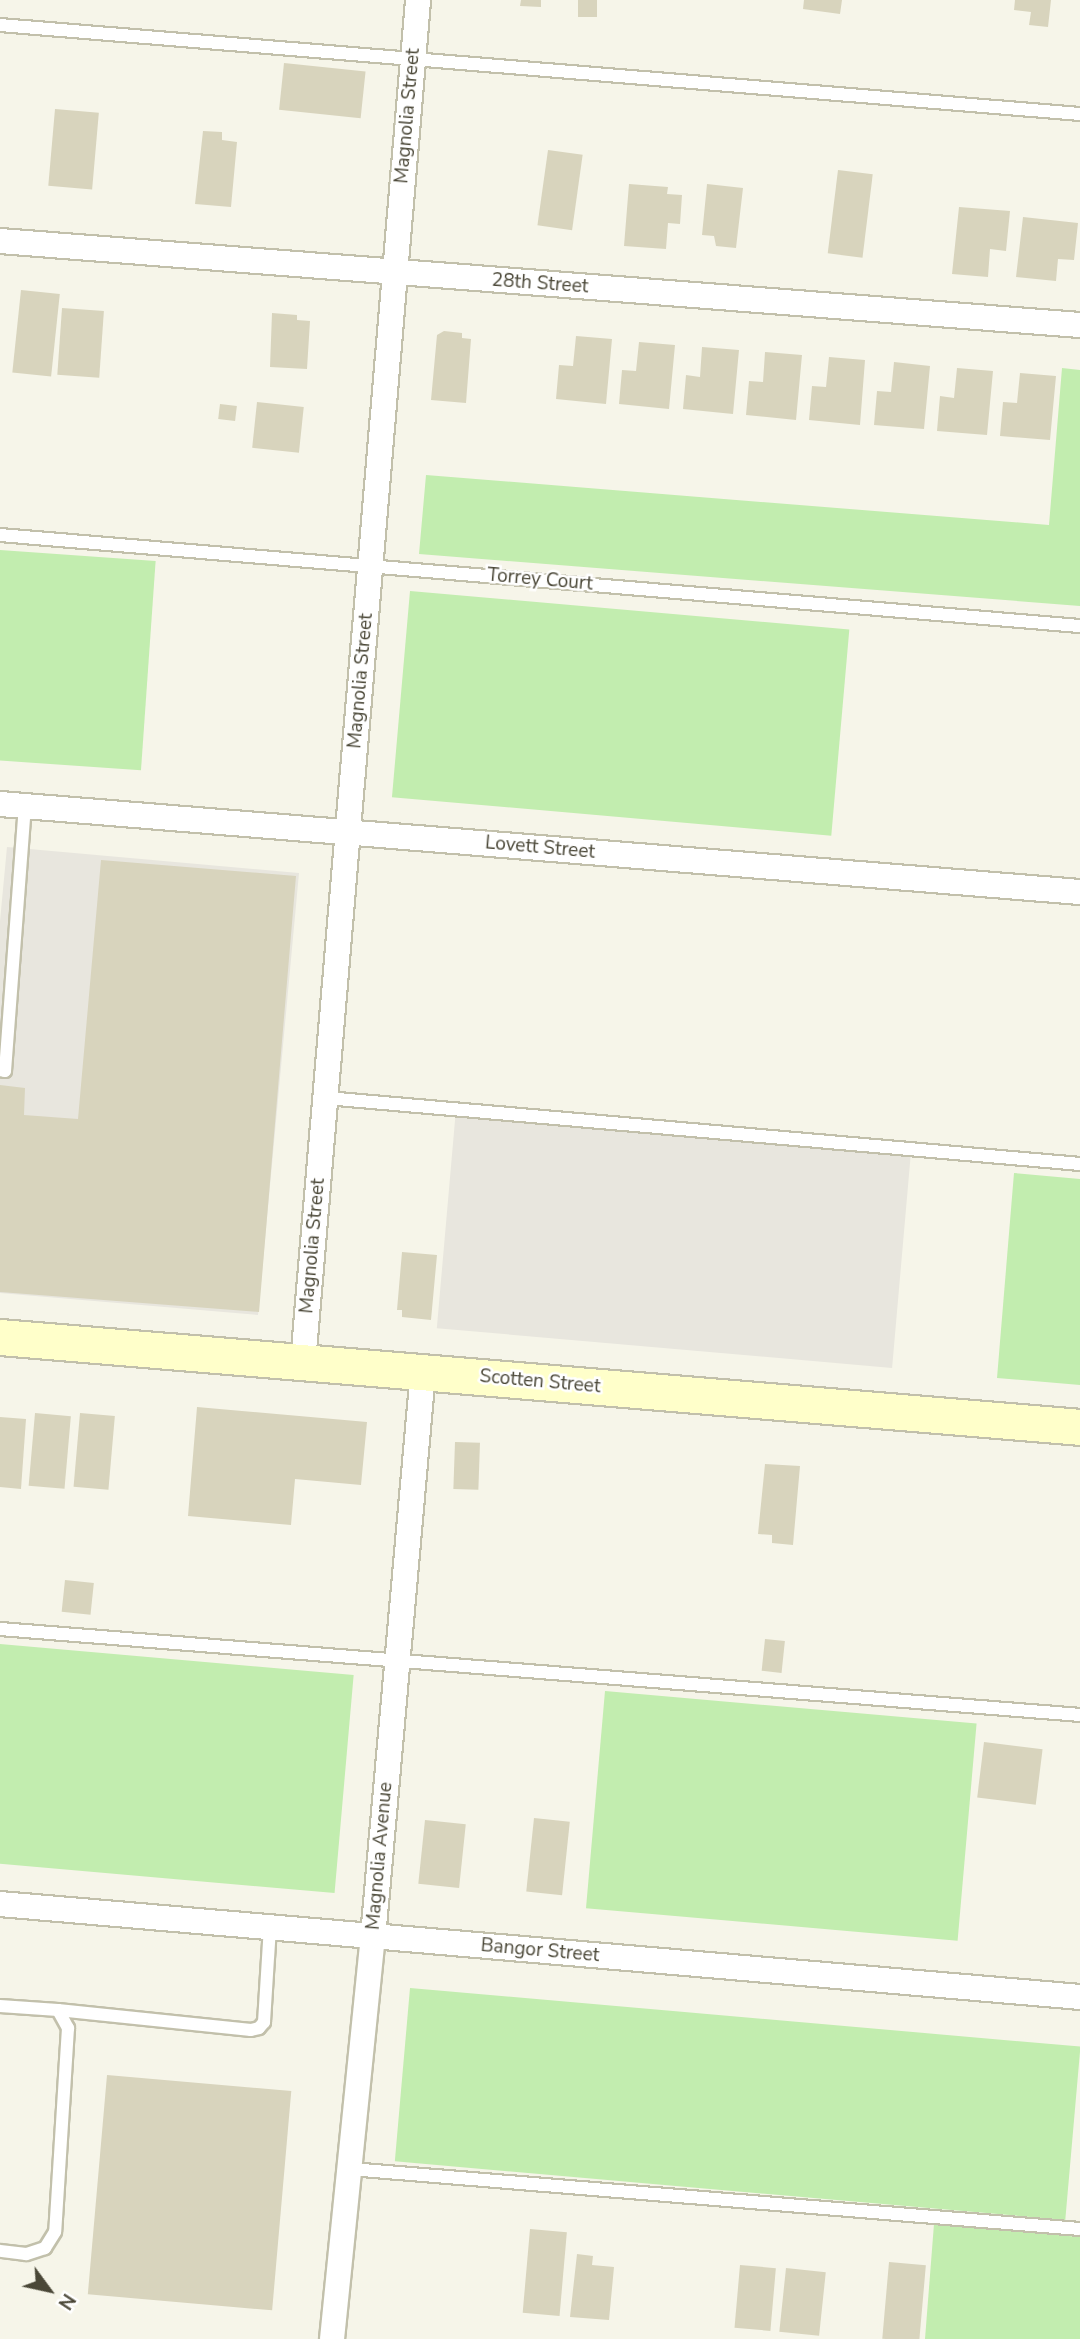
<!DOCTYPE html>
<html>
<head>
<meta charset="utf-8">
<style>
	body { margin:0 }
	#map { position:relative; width:1080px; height:2339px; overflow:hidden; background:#f6f5e9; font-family:"Nunito Sans",sans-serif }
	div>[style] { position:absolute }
	.industrial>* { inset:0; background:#e8e6de; transform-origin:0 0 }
	.green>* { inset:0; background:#c2edaf; transform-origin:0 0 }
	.building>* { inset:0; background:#d8d4bd; transform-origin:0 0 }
	.roads { filter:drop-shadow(2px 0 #c2c0ab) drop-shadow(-2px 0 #c2c0ab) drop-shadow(0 2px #c2c0ab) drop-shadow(0 -2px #c2c0ab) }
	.lane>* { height:12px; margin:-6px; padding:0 6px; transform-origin:6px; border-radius:6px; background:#fff }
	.street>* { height:24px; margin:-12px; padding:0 12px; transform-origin:12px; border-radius:12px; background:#fff }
	.secondary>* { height:35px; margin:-17.5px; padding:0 17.5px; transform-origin:17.5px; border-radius:17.5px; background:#ffffca }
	span { translate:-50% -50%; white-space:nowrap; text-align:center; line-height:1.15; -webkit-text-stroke:5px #fff; paint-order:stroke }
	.street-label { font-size:19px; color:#4a4737 }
	.north { position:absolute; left:14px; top:2255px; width:70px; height:70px; -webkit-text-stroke:5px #fff; paint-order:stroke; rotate:123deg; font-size:19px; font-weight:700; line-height:28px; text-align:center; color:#4a4737 }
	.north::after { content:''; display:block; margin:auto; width:24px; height:32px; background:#4a4737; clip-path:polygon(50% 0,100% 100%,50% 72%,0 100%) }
</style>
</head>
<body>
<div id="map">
	<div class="industrial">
		<i style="clip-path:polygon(7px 847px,299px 873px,258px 1315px,0 1293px,0 921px)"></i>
		<i style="left:456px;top:1109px;width:457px;height:220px;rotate:5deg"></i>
	</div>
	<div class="green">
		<i style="clip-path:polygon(1062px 368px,1080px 370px,1080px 606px,419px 554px,426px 475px,1049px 525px)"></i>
		<i style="left:0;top:550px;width:156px;height:210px;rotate:4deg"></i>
		<i style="left:410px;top:591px;width:441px;height:207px;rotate:5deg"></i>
		<i style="clip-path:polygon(1014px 1173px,1080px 1179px,1080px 1385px,997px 1378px)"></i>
		<i style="left:0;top:1644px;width:355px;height:219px;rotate:5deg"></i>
		<i style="left:605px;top:1691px;width:373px;height:218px;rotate:5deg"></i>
		<i style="left:410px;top:1988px;width:673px;height:174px;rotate:5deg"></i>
		<i style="clip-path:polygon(934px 2224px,1080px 2237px,1080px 2339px,925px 2339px)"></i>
	</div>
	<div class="building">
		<i style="clip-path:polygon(521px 0,541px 0,541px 7px,520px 6px)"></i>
		<i style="left:578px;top:0;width:19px;height:17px"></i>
		<i style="clip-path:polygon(804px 0,842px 0,840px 14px,803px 9px)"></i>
		<i style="clip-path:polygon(1015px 0,1051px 0,1048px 27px,1029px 25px,1031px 12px,1014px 10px)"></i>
		<i style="left:284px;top:63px;width:82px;height:47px;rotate:6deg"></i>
		<i style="left:55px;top:109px;width:44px;height:77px;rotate:5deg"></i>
		<i style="clip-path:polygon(203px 131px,222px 132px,222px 140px,237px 142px,231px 207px,195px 204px)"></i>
		<i style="left:548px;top:150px;width:35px;height:76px;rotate:8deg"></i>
		<i style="left:838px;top:170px;width:35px;height:84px;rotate:7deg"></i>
		<i style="clip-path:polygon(629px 184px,668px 187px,667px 194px,682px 195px,680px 224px,668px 223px,666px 249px,624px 246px)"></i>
		<i style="clip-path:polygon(707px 184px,743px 188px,736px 248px,716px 246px,714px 236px,702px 235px)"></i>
		<i style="clip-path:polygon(959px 207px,1010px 211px,1006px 251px,990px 249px,988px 277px,952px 274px)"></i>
		<i style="clip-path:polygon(1023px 217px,1078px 223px,1074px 260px,1058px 259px,1056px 281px,1016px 277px)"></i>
		<i style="left:21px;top:290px;width:39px;height:83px;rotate:6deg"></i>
		<i style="left:62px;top:308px;width:42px;height:67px;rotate:4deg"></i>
		<i style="clip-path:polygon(272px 313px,297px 315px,297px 320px,310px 321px,307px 369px,270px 367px)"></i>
		<i style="clip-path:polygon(444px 331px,462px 333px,462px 338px,471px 339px,466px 403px,431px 400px,437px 335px)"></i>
		<i style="clip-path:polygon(576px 336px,612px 339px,606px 404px,556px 399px,559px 365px,573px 366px)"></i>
		<i style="clip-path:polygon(639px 342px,675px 345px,669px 409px,619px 404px,622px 370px,636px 371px)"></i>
		<i style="clip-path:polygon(702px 347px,739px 350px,733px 414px,683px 409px,686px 375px,700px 377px)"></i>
		<i style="clip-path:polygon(765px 352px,802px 355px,796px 420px,746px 415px,749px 381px,763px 382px)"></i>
		<i style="clip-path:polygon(829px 357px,865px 360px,860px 425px,809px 420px,812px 386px,826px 387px)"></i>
		<i style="clip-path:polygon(894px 362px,930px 366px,924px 429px,874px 425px,877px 391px,891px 392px)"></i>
		<i style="clip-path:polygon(957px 368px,993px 371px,987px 435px,937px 431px,940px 396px,954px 398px)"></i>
		<i style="clip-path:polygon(1020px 373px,1056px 376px,1050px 440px,1000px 436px,1003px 402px,1017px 403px)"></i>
		<i style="left:257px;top:402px;width:47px;height:46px;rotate:6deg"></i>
		<i style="left:220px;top:404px;width:17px;height:15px;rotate:7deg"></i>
		<i style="clip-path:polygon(101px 860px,296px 876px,259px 1312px,0 1292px,0 1085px,25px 1088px,24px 1115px,78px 1119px)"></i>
		<i style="clip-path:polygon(402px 1252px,437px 1255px,431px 1320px,402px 1317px,402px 1310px,397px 1310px)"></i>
		<i style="clip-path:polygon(197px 1407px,367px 1422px,361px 1485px,295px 1479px,291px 1525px,188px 1516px)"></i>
		<i style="left:35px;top:1413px;width:36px;height:73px;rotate:5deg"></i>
		<i style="left:80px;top:1413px;width:35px;height:74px;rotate:5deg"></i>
		<i style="clip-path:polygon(0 1417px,26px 1419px,21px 1489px,0 1487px)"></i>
		<i style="left:455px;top:1442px;width:25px;height:47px;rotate:2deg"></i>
		<i style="clip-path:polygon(765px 1464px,800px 1466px,793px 1545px,772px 1543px,772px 1535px,758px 1534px)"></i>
		<i style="left:65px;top:1580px;width:29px;height:32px;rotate:6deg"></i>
		<i style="left:765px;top:1639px;width:20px;height:32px;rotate:6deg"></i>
		<i style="left:984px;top:1742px;width:59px;height:56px;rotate:7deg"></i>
		<i style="left:534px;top:1818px;width:36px;height:74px;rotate:6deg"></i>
		<i style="left:425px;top:1820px;width:41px;height:64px;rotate:6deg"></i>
		<i style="left:107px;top:2075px;width:185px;height:220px;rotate:5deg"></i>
		<i style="left:530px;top:2229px;width:37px;height:84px;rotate:5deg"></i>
		<i style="clip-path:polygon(577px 2254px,593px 2256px,592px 2265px,614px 2267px,609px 2320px,570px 2317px)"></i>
		<i style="left:889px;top:2262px;width:37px;height:77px;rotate:5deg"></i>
		<i style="left:740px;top:2265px;width:36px;height:63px;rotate:5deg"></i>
		<i style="left:786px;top:2268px;width:40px;height:64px;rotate:6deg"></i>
	</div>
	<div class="roads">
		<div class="lane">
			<i style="left:0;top:25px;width:1084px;rotate:4.71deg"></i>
			<i style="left:0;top:535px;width:1084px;rotate:4.82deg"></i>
			<i style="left:0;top:1070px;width:5px;rotate:11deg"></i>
			<i style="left:5px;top:1071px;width:266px;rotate:-85.7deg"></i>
			<i style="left:326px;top:1098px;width:757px;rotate:5deg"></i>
			<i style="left:0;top:1629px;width:1083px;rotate:4.55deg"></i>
			<i style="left:0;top:2006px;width:58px;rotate:3.9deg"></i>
			<i style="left:58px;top:2010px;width:21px;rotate:61deg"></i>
			<i style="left:68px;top:2028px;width:204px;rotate:93.6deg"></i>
			<i style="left:55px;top:2232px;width:19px;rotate:122deg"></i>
			<i style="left:45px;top:2248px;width:20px;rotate:162deg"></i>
			<i style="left:26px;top:2254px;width:26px;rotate:-173deg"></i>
			<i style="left:58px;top:2010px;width:194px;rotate:5.9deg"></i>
			<i style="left:251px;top:2030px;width:8px;rotate:-14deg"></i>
			<i style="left:259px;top:2028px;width:8px;rotate:-50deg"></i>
			<i style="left:264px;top:2022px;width:95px;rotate:-86.4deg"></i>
			<i style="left:350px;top:2169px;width:732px;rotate:4.7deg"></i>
		</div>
		<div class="street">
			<i style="left:0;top:241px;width:1083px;rotate:4.45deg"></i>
			<i style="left:0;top:804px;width:1084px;rotate:4.66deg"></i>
			<i style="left:303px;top:1362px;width:1367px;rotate:-85.17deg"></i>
			<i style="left:0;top:1904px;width:1084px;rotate:4.92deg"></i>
			<i style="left:332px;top:2339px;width:404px;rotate:-84.2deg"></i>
			<i style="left:373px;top:1937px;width:567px;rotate:-84.94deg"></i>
		</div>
		<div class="secondary">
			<i style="left:0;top:1337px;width:1084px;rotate:4.76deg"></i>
		</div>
	</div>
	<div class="street-label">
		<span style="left:408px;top:116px;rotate:-85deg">Magnolia Street</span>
		<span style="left:540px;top:284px;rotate:4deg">28th Street</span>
		<span style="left:540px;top:580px;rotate:5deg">Torrey Court</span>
		<span style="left:361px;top:681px;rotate:-85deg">Magnolia Street</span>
		<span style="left:540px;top:848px;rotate:5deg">Lovett Street</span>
		<span style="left:313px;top:1246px;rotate:-85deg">Magnolia Street</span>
		<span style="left:540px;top:1382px;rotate:5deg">Scotten Street</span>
		<span style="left:380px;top:1856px;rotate:-85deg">Magnolia Avenue</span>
		<span style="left:540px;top:1951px;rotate:5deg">Bangor Street</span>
	</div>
	<div class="north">N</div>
</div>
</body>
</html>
